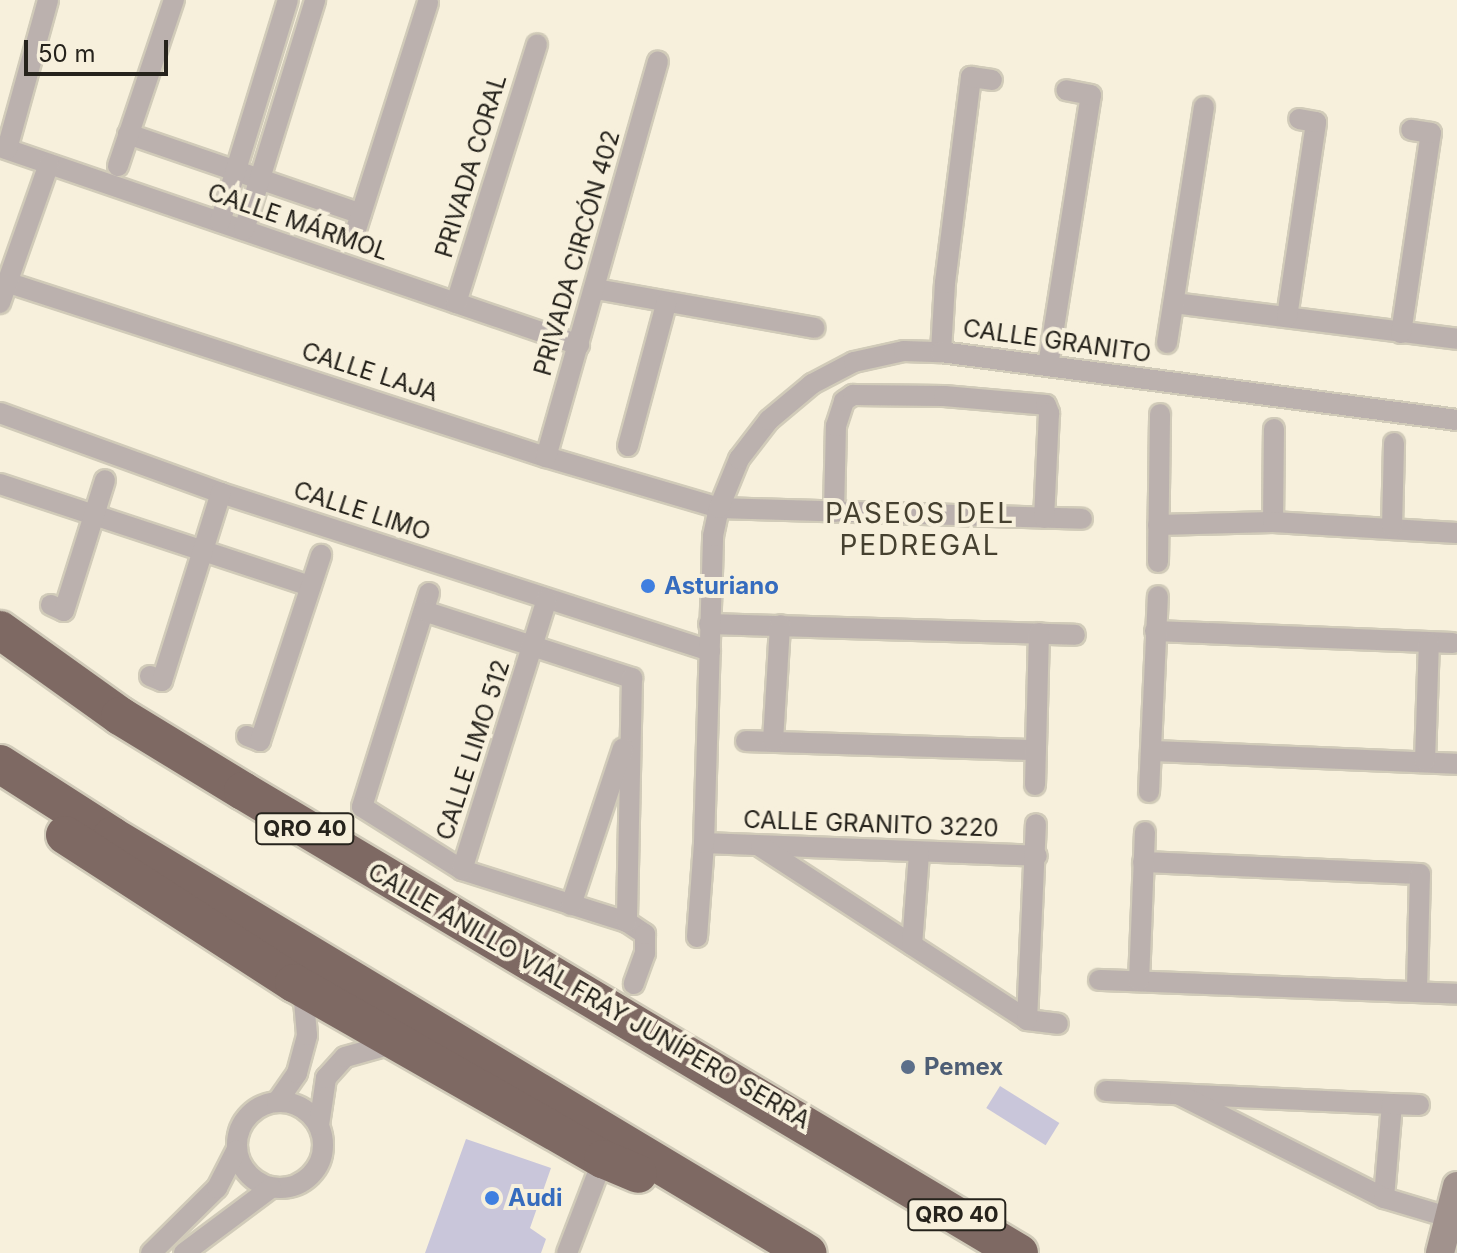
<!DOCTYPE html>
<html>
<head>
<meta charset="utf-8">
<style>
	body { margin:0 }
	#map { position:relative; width:1457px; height:1253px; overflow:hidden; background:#f7f0dc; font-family:Inter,sans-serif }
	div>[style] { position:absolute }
	.building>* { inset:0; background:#c9c6da; transform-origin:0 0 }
	.roads { filter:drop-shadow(2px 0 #d1cbb9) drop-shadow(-2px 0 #d1cbb9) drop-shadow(0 2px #d1cbb9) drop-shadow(0 -2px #d1cbb9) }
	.street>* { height:20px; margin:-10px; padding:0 10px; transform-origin:10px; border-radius:10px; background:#bbb1ae }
	.street>.ring { margin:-10px; padding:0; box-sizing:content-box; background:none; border:20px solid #bbb1ae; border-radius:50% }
	.secondary>* { height:28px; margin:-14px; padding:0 14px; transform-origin:14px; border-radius:14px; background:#a1928d }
	.highway>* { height:38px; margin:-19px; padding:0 19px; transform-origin:19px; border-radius:19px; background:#7e6963 }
	.dots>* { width:22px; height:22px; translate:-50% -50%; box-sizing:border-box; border:4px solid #f7f0dc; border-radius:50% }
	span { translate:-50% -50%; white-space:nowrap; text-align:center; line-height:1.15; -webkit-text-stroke:8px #f7f0dc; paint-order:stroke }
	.shield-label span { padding:2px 6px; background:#f7f0dc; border:2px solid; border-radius:6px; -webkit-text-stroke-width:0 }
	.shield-label { font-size:22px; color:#26231c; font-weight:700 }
	.street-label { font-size:24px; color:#26231c }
	.shop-label { font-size:24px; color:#366cbe; font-weight:700 }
	.left { translate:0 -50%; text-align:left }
	.service-label { font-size:24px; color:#4e5e75; font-weight:700 }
	.quarter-label { font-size:28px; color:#464130; letter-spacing:2px }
	.scale { position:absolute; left:24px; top:40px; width:144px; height:36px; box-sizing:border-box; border:4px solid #26231c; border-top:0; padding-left:10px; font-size:24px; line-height:28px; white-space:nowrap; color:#26231c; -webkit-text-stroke:6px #f7f0dc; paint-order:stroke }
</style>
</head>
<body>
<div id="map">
	<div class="building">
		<i style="left:1000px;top:1086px;width:70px;height:26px;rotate:32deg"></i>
		<i style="clip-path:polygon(466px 1139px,551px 1168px,530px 1228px,546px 1239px,541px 1253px,425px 1253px)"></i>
	</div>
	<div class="roads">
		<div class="street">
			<i style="left:128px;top:134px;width:246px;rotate:18.9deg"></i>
			<i style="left:0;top:147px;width:612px;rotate:18.88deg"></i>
			<i style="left:7px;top:149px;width:155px;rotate:-74.6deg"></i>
			<i style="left:118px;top:166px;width:175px;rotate:-71.4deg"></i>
			<i style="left:220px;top:222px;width:232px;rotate:-73deg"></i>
			<i style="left:244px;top:230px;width:241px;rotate:-72.8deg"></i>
			<i style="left:353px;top:239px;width:248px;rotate:-72.4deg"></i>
			<i style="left:6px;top:282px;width:568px;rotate:17.96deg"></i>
			<i style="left:546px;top:457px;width:180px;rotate:16.4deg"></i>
			<i style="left:719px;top:508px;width:363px;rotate:1.7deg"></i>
			<i style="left:596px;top:289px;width:222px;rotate:10.1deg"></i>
			<i style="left:0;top:303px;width:147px;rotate:-70.6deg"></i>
			<i style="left:456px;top:303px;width:271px;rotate:-72.6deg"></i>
			<i style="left:1174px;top:303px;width:285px;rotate:7.2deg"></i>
			<i style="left:1287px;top:317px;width:197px;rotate:-81.5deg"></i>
			<i style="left:1316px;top:122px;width:17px;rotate:-170deg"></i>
			<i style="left:1401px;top:333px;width:202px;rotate:-81.5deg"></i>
			<i style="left:1431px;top:133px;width:20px;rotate:-171deg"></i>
			<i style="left:1167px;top:343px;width:239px;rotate:-81.1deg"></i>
			<i style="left:941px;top:352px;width:69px;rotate:-86.7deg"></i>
			<i style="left:945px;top:283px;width:208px;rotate:-82.8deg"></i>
			<i style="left:971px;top:77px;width:21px;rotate:8deg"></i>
			<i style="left:1048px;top:366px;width:274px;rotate:-81deg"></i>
			<i style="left:1091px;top:95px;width:25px;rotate:-169deg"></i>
			<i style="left:0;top:413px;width:235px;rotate:19.9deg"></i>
			<i style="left:221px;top:493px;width:514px;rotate:17.91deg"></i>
			<i style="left:628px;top:446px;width:147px;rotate:-75deg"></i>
			<i style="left:546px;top:457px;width:411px;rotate:-74.2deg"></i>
			<i style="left:0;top:484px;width:327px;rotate:18.2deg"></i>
			<i style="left:834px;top:512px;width:86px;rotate:-88.7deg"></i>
			<i style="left:836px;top:426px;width:26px;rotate:-72deg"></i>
			<i style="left:844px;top:401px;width:11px;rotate:-34deg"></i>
			<i style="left:853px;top:395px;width:91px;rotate:0.6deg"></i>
			<i style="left:944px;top:396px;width:102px;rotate:5deg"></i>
			<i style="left:1046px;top:405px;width:9px;rotate:69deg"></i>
			<i style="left:1049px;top:413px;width:105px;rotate:92.7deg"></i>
			<i style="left:1273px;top:522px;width:93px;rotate:-89.4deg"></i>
			<i style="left:1158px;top:525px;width:115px;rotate:-1.5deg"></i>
			<i style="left:1273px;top:522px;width:184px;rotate:3.4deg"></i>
			<i style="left:1392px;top:527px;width:84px;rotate:-88.6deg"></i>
			<i style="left:1158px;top:562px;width:148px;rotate:-89.2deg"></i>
			<i style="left:429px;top:593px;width:224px;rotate:107.4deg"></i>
			<i style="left:362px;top:807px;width:118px;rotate:32.2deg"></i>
			<i style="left:462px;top:870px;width:173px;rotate:17.5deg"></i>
			<i style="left:627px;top:922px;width:22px;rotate:34deg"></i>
			<i style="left:645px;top:934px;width:19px;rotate:90deg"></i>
			<i style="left:645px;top:953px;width:33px;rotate:110deg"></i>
			<i style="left:51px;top:605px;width:14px;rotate:25deg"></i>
			<i style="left:64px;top:611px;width:137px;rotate:-72.6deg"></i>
			<i style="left:424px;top:611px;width:219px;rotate:17.9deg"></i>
			<i style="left:632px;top:678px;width:244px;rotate:91.2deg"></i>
			<i style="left:709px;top:624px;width:366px;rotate:1.7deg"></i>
			<i style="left:1155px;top:631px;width:298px;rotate:2.3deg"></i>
			<i style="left:150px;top:676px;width:13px;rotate:23deg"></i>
			<i style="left:162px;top:681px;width:197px;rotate:-72.6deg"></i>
			<i style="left:247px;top:736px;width:14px;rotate:21deg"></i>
			<i style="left:260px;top:741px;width:196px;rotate:-71.8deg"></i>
			<i style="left:746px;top:741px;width:290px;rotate:1.8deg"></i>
			<i style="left:773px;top:741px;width:116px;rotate:-86.5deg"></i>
			<i style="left:1152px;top:751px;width:305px;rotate:2.4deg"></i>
			<i style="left:1425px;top:761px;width:118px;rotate:-88.1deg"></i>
			<i style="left:1035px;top:785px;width:152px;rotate:-88.5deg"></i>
			<i style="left:1149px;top:792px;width:196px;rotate:-87.4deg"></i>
			<i style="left:704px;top:843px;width:333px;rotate:2.2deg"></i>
			<i style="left:761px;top:847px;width:317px;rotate:33deg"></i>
			<i style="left:1027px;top:1020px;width:31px;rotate:7deg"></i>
			<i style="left:1143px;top:862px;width:277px;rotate:2.5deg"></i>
			<i style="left:1420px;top:874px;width:117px;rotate:91.5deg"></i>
			<i style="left:462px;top:870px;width:284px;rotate:-72.6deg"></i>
			<i style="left:571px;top:905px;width:165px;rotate:-71.7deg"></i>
			<i style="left:697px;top:937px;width:94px;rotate:-85.7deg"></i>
			<i style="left:704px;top:843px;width:307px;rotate:-88.3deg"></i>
			<i style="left:713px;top:536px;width:29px;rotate:-78deg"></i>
			<i style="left:719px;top:508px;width:53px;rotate:-67.8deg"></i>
			<i style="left:739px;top:459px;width:49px;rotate:-52.4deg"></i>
			<i style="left:769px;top:420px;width:56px;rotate:-39.9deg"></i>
			<i style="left:812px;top:384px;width:47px;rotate:-27.6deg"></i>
			<i style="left:854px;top:362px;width:51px;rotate:-12.4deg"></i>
			<i style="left:904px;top:351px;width:37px;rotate:2deg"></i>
			<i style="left:941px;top:352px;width:520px;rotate:7.51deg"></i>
			<i style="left:912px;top:945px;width:92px;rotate:-85.6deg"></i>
			<i style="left:1099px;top:980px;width:358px;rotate:2.2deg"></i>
			<i style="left:1139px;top:981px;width:149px;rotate:-87.7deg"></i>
			<i style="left:1027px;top:1020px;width:196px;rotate:-87.4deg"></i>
			<i style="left:1106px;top:1091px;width:286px;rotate:2.6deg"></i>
			<i style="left:1392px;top:1104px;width:94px;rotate:94.9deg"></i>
			<i style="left:1180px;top:1095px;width:229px;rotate:26.8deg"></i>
			<i style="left:1384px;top:1198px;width:70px;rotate:16.6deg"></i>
			<i class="ring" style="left:237px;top:1102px;width:66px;height:66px"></i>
			<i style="left:277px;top:1102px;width:35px;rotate:-55deg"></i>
			<i style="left:297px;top:1073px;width:39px;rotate:-75deg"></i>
			<i style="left:307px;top:1035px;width:33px;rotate:-95deg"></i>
			<i style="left:304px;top:1002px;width:18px;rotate:-117deg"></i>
			<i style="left:1392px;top:1104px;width:27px;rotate:2deg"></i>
			<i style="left:319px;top:1125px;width:48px;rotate:-81.5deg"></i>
			<i style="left:326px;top:1078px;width:28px;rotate:-48deg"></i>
			<i style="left:345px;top:1057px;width:52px;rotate:-15.6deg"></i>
			<i style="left:151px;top:1253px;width:93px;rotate:-44.6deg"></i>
			<i style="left:217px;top:1188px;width:42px;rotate:-62.8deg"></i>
			<i style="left:184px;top:1253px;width:109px;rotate:-36.8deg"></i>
			<i style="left:567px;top:1253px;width:101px;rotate:-69deg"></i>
		</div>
		<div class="secondary">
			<i style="left:1440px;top:1253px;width:69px;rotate:-75.8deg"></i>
		</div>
		<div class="highway">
			<i style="left:0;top:630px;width:148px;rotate:35.6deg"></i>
			<i style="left:120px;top:716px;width:144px;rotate:31.4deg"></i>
			<i style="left:243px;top:791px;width:903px;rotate:30.77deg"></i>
			<i style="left:0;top:764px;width:133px;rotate:32.7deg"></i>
			<i style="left:112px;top:836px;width:811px;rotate:30.96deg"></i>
			<i style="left:65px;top:835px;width:273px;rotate:32.9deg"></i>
			<i style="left:294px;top:983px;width:356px;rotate:29.7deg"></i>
			<i style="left:603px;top:1159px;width:38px;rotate:23deg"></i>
		</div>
	</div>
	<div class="dots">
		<i style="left:648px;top:586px;background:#3f7fe0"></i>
		<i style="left:908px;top:1067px;background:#5c6f8a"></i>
		<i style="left:492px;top:1198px;background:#3f7fe0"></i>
	</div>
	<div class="shield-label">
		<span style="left:305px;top:829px">QRO 40</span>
		<span style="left:957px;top:1215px">QRO 40</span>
	</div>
	<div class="street-label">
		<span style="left:471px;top:166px;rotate:-73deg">PRIVADA CORAL</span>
		<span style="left:298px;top:222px;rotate:19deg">CALLE MÁRMOL</span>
		<span style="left:577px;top:253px;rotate:-74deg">PRIVADA CIRCÓN 402</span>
		<span style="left:1057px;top:341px;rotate:8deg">CALLE GRANITO</span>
		<span style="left:370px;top:372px;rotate:18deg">CALLE LAJA</span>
		<span style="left:362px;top:511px;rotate:18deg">CALLE LIMO</span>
		<span style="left:473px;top:750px;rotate:-72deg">CALLE LIMO 512</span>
		<span style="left:871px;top:824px;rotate:2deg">CALLE GRANITO 3220</span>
		<span style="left:589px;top:996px;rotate:30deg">CALLE ANILLO VIAL FRAY JUNÍPERO SERRA</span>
	</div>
	<div class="shop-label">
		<span class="left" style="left:664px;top:586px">Asturiano</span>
		<span class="left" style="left:508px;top:1198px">Audi</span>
	</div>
	<div class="service-label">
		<span class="left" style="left:924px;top:1067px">Pemex</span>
	</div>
	<div class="quarter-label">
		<span style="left:920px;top:529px">PASEOS DEL<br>PEDREGAL</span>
	</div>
	<div class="scale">50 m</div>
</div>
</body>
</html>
